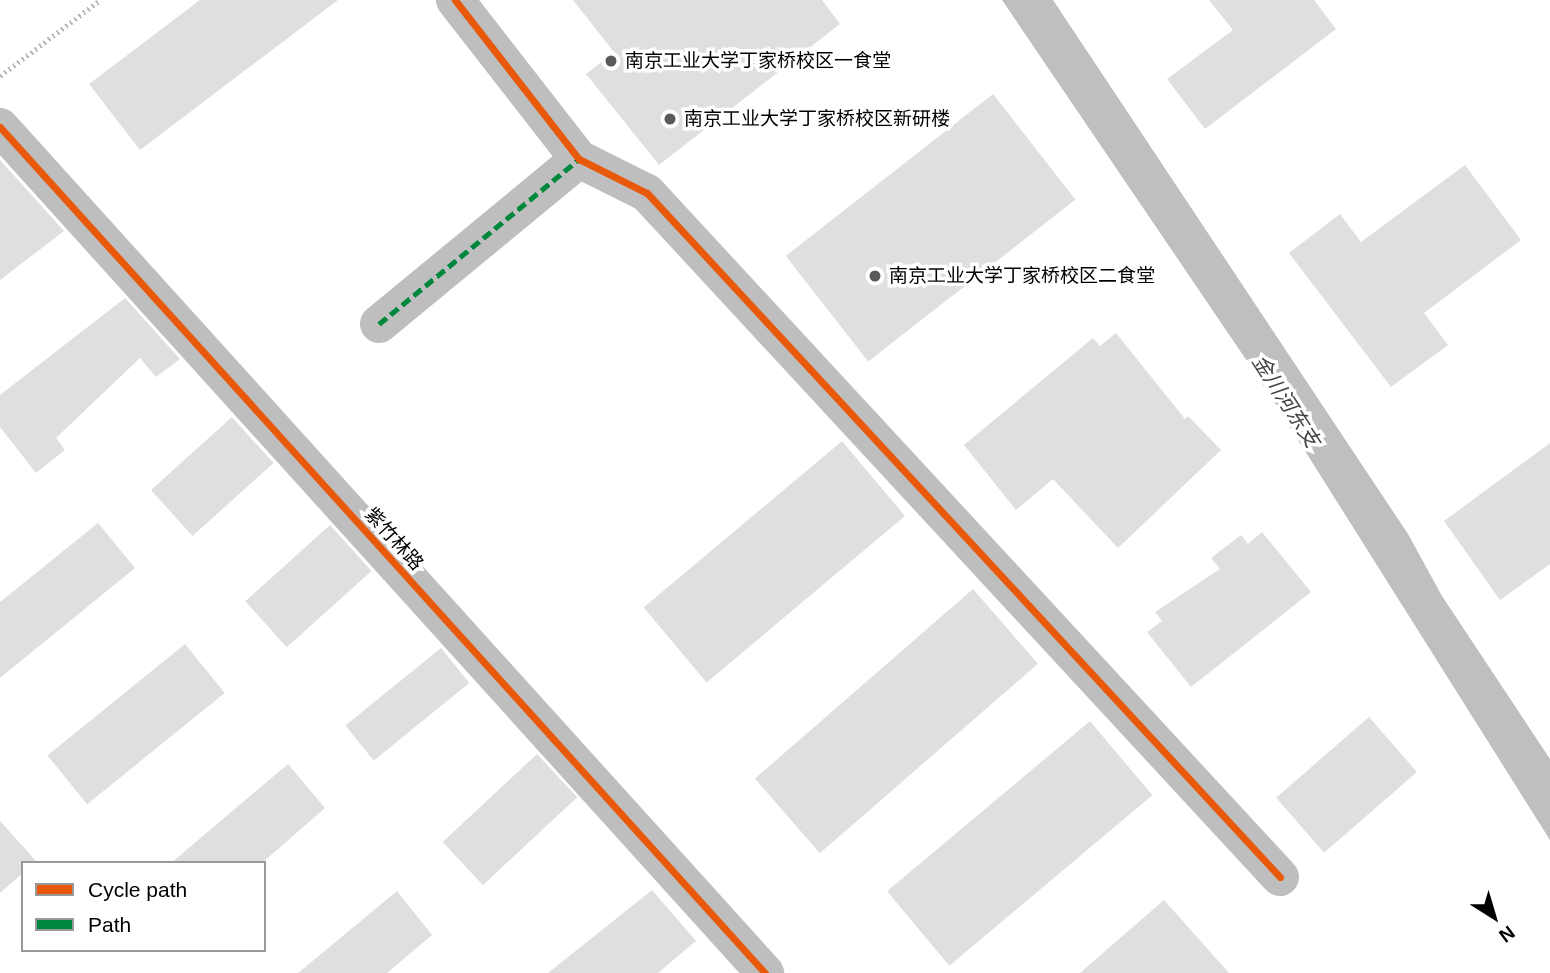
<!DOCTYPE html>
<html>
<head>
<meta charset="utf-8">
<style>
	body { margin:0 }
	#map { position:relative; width:1550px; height:973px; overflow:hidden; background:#fff; font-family:Helvetica,"Noto Sans SC",sans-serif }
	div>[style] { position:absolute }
	.water>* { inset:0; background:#bfbfbf }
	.building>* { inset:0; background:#dfdfdf; transform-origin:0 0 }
	.path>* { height:4.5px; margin-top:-2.25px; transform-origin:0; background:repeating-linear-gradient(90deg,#b9b9b9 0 2px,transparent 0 5.5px) }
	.minor>* { height:38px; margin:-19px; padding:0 19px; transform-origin:19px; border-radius:19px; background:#bebebe }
	.quiet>* { height:5px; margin-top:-2.5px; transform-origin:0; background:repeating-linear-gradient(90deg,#00873e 0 10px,transparent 0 15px) }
	.cycleway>* { height:7px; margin:-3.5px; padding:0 3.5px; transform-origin:3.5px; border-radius:3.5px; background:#e8590c }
	.dots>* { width:19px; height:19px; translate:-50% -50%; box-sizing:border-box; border:4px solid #fff; border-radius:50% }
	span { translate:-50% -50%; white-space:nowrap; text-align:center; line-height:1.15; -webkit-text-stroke:7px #fff; paint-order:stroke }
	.poi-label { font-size:19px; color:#000 }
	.left { translate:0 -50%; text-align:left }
	.street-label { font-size:19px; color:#000 }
	.water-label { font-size:21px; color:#444; font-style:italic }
	.legend { position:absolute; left:21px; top:861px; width:245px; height:91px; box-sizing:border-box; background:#fff; border:2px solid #999; margin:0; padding:9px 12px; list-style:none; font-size:21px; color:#000 }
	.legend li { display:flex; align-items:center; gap:14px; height:35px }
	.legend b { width:35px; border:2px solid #999 }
	.north { position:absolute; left:1459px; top:882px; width:70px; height:70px; -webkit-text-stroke:5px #fff; paint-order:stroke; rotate:143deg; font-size:19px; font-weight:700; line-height:28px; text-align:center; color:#000 }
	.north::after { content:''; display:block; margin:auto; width:24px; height:32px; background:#000; clip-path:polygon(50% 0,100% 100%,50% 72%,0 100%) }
</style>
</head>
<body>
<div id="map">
	<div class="water">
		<i style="clip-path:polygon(1002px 0,1053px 0,1408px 534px,1442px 596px,1550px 759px,1550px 840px,1266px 389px)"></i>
	</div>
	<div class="building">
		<i style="clip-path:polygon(200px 0,338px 0,140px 150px,89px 84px)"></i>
		<i style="clip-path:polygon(573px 0,822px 0,840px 24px,659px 165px,586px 74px,614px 52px)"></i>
		<i style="clip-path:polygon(1209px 0,1314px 0,1336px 29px,1205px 129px,1167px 79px,1233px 30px)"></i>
		<i style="left:993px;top:94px;width:134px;height:263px;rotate:52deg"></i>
		<i style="clip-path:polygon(0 160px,64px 231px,0 280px)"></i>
		<i style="clip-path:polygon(1465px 165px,1521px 240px,1424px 313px,1448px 345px,1391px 387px,1289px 253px,1340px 214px,1361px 242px)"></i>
		<i style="clip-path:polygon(125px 298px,180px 359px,156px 377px,140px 358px,56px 438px,65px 450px,36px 473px,0 427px,0 395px)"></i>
		<i style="clip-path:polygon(1116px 333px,1185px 419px,1188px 416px,1221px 450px,1118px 548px,1053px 479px,1016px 510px,964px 445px,1093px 338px,1100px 346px)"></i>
		<i style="left:232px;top:417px;width:62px;height:109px;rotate:48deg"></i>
		<i style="left:842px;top:441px;width:98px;height:259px;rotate:50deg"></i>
		<i style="clip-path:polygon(1550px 443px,1550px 564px,1500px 600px,1444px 521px)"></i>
		<i style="clip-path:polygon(98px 523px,135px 568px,0 678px,0 602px)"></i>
		<i style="left:330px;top:525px;width:62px;height:114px;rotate:48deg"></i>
		<i style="clip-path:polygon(1262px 532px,1311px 592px,1191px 687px,1147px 632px,1162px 621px,1155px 612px,1220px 569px,1211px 558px,1241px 535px,1248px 544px)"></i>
		<i style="left:973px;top:589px;width:99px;height:289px;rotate:49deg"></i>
		<i style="left:185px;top:644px;width:63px;height:177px;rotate:51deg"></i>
		<i style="left:441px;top:648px;width:45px;height:123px;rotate:51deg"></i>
		<i style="left:1369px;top:717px;width:73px;height:123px;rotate:49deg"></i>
		<i style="left:1090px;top:721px;width:97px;height:265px;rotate:50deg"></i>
		<i style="left:537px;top:754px;width:59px;height:129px;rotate:47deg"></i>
		<i style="clip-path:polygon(288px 764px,325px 808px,262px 863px,171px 863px)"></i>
		<i style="clip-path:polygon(0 821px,36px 861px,23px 863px,23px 873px,0 893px)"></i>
		<i style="clip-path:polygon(652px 890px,696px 941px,658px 973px,548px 973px)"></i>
		<i style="clip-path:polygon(397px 891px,432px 935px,387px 973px,298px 973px)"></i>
		<i style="clip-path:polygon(1164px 900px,1229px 973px,1080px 973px)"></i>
	</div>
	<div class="path">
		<i style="left:0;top:76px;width:126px;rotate:-37.2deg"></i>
	</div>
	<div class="minor">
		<i style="left:455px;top:0;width:202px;rotate:52.1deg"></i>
		<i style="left:579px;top:159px;width:76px;rotate:26.6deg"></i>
		<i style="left:647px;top:193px;width:932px;rotate:47.22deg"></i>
		<i style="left:0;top:127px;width:1141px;rotate:47.88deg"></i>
		<i style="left:379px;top:324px;width:259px;rotate:-39.5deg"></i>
	</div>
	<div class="quiet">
		<i style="left:379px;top:324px;width:259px;rotate:-39.5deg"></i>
	</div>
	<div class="cycleway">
		<i style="left:455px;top:0;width:202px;rotate:52.1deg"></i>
		<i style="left:579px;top:159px;width:76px;rotate:26.6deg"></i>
		<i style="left:647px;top:193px;width:932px;rotate:47.22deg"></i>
		<i style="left:0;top:127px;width:1141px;rotate:47.88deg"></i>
	</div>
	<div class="dots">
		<i style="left:611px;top:61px;background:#595959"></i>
		<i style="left:670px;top:119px;background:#595959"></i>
		<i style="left:875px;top:276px;background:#595959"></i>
	</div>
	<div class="poi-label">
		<span class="left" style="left:625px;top:61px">南京工业大学丁家桥校区一食堂</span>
		<span class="left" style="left:684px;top:119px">南京工业大学丁家桥校区新研楼</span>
		<span class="left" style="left:889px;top:276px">南京工业大学丁家桥校区二食堂</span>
	</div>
	<div class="street-label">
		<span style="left:394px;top:539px;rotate:48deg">紫竹林路</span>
	</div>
	<div class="water-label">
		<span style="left:1286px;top:401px;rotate:57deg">金川河东支</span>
	</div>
	<ul class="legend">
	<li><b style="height:9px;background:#e8590c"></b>Cycle path</li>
	<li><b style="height:9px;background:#00873e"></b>Path</li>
	</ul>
	<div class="north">N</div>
</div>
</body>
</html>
